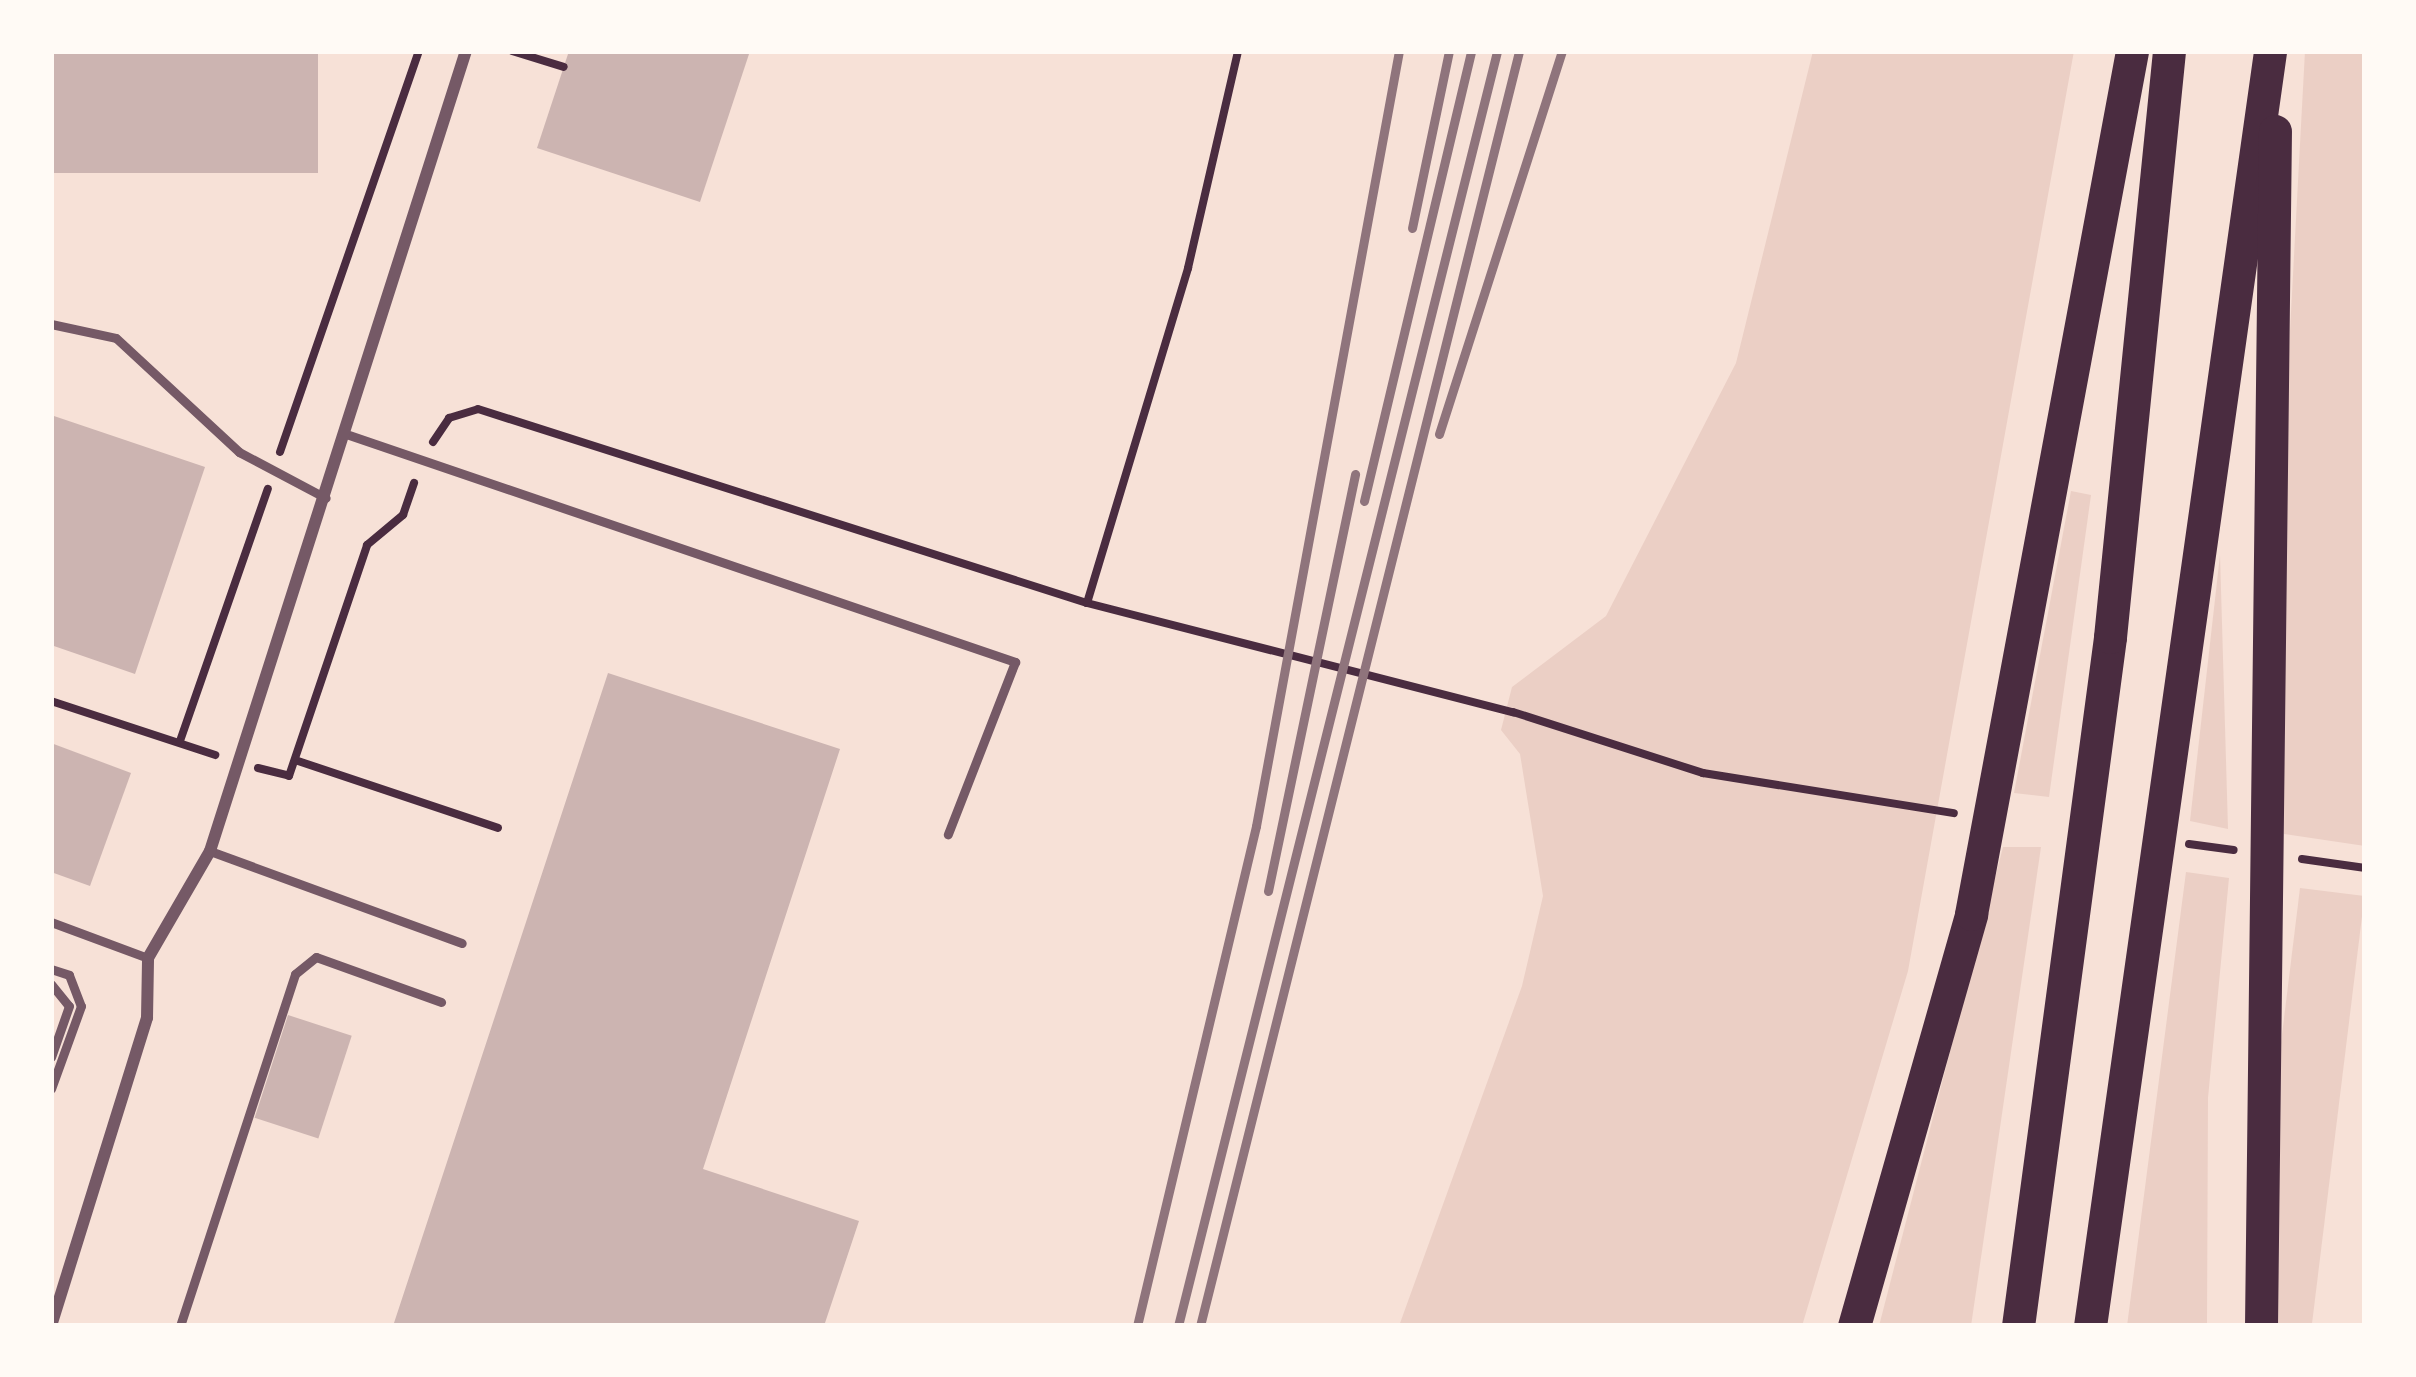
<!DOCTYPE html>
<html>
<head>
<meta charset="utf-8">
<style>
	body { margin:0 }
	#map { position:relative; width:2416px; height:1377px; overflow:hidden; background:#f7e1d7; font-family:Lora,serif }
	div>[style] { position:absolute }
	.green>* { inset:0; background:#ebcfc5; transform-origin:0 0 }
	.building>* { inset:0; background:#ccb4b1; transform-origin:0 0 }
	.path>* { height:8px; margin:-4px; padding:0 4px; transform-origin:4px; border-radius:4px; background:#4a2c40 }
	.service>* { height:9px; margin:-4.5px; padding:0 4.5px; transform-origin:4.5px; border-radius:4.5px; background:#755966 }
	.minor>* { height:12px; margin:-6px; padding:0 6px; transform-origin:6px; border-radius:6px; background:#755966 }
	.trunk>* { height:33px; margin:-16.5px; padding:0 16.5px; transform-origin:16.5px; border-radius:16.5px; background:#4a2c40 }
	.rail>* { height:9px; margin:-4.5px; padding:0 4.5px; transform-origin:4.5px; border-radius:4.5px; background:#8f747c }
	span { translate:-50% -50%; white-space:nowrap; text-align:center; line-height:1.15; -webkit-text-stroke:12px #fffaf5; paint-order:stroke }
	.frame { position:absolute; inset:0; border:54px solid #fffaf5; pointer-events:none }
</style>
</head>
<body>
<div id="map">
	<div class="green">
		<i style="clip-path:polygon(1813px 51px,2074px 51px,1908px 971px,1802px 1326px,1399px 1326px,1522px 986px,1543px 896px,1520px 754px,1501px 730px,1512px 687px,1606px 616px,1736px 363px)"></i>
		<i style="clip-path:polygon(2305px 51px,2365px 51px,2365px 846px,2284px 834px,2285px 424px)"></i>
		<i style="clip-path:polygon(2071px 491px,2091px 495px,2049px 797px,2014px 793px)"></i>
		<i style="clip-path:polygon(2220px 555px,2228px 829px,2190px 821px)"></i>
		<i style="clip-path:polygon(2003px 847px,2041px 847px,1971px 1326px,1879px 1326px)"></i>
		<i style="clip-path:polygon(2186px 872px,2229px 878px,2208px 1098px,2207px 1326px,2127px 1326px)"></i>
		<i style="left:2300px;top:888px;width:65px;height:438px;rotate:7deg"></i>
	</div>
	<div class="building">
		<i style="left:51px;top:51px;width:267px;height:122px"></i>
		<i style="clip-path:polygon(569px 51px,750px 51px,700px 202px,537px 148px)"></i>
		<i style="clip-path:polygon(51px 415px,205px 467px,135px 674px,51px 645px)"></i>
		<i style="clip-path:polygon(608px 673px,840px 749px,703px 1169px,859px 1221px,824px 1326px,393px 1326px)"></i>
		<i style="clip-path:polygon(51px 743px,131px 773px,90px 886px,51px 872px)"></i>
		<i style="left:288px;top:1015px;width:67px;height:108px;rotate:18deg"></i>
	</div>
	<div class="path">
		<i style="left:512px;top:51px;width:54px;rotate:17.1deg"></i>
		<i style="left:433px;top:442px;width:29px;rotate:-56deg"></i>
		<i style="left:449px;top:418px;width:30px;rotate:-17deg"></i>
		<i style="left:478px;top:409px;width:639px;rotate:17.67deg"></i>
		<i style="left:1087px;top:603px;width:440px;rotate:14.4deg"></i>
		<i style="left:1513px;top:712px;width:200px;rotate:17.8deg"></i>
		<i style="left:1703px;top:773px;width:254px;rotate:9.1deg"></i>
		<i style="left:280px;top:452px;width:424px;rotate:-70.9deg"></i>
		<i style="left:1087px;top:603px;width:350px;rotate:-73.2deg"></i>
		<i style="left:1188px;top:268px;width:223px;rotate:-77deg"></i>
		<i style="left:51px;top:701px;width:173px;rotate:18.2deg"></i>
		<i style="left:180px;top:741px;width:267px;rotate:-70.8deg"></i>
		<i style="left:295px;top:760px;width:214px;rotate:18.5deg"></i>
		<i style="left:258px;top:768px;width:32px;rotate:14deg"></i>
		<i style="left:289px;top:776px;width:244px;rotate:-71.3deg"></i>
		<i style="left:367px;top:545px;width:47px;rotate:-39.8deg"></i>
		<i style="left:403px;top:515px;width:34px;rotate:-71deg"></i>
		<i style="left:2189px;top:844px;width:45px;rotate:7.6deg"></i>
		<i style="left:2302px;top:859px;width:64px;rotate:8.1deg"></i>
	</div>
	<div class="service">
		<i style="left:51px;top:324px;width:66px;rotate:12.2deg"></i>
		<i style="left:116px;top:338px;width:168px;rotate:42.8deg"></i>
		<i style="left:239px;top:452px;width:98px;rotate:27.9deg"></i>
		<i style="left:349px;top:435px;width:704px;rotate:18.82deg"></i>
		<i style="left:1015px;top:662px;width:185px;rotate:111.3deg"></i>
		<i style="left:210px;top:851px;width:268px;rotate:20.1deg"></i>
		<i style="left:51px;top:922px;width:103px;rotate:20.4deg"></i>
		<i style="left:51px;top:969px;width:19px;rotate:18deg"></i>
		<i style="left:69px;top:975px;width:33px;rotate:69deg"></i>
		<i style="left:81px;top:1006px;width:88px;rotate:109.9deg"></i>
		<i style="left:51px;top:984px;width:28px;rotate:51deg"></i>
		<i style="left:69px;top:1006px;width:54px;rotate:109.4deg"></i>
		<i style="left:180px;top:1326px;width:370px;rotate:-71.9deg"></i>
		<i style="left:295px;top:974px;width:27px;rotate:-39deg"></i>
		<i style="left:316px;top:957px;width:133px;rotate:19.8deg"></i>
	</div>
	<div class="minor">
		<i style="left:51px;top:1326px;width:323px;rotate:-72.7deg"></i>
		<i style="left:147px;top:1018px;width:60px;rotate:-89deg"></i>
		<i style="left:148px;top:958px;width:124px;rotate:-59.9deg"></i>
		<i style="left:210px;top:851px;width:840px;rotate:-72.26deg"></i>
	</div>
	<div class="trunk">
		<i style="left:1854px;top:1326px;width:428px;rotate:-74.1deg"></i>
		<i style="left:1971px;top:914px;width:878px;rotate:-79.43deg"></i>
		<i style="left:2018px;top:1326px;width:695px;rotate:-82.39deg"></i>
		<i style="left:2110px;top:637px;width:589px;rotate:-84.25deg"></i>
		<i style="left:2090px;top:1326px;width:1288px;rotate:-81.96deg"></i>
		<i style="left:2261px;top:1326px;width:1195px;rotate:-89.33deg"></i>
	</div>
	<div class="rail">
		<i style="left:1412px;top:228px;width:181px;rotate:-78.2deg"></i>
		<i style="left:1439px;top:434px;width:402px;rotate:-72.2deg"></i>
		<i style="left:1364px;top:501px;width:463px;rotate:-76.6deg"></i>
		<i style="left:1268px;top:891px;width:426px;rotate:-78.2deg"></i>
		<i style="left:1137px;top:1326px;width:514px;rotate:-76.61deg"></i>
		<i style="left:1256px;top:826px;width:788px;rotate:-79.55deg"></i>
		<i style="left:1178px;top:1326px;width:1314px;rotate:-75.95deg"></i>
		<i style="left:1200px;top:1326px;width:1314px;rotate:-75.95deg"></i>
	</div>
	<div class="frame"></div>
</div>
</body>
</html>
